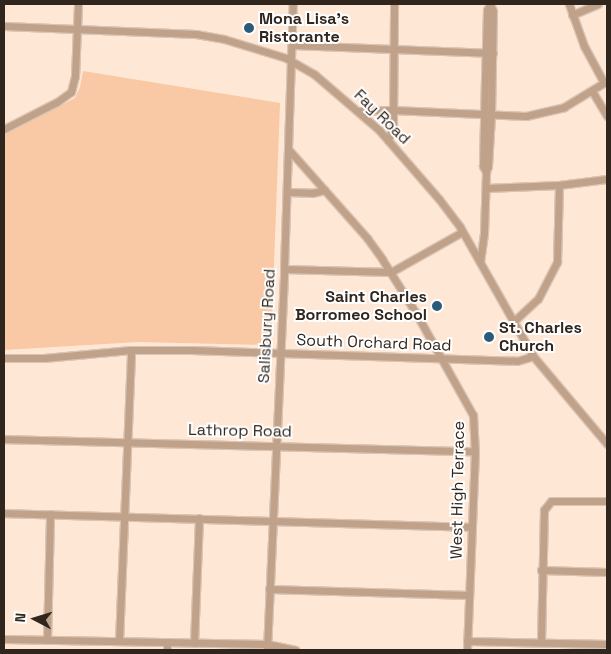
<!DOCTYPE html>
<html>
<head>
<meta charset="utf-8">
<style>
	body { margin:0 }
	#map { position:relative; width:611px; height:654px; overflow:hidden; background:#ffe7d5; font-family:"Space Grotesk",sans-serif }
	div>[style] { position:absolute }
	.green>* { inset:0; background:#f8c9a4 }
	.roads { filter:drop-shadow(1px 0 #dac4b4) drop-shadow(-1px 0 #dac4b4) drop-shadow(0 1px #dac4b4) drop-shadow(0 -1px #dac4b4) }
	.minor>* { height:7px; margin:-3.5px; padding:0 3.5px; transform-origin:3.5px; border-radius:3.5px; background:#c0a28a }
	.dots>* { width:14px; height:14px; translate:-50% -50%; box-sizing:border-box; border:2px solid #fff; border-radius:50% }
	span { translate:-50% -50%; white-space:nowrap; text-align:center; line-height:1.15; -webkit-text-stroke:4px #fff; paint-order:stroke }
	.poi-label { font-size:16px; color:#31261d; font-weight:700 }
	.left { translate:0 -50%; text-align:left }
	.right { translate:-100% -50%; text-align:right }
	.street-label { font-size:16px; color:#31261d }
	.frame { position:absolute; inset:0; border:5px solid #31261d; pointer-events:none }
	.north { position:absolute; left:10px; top:594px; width:50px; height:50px; -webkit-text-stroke:4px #fff; paint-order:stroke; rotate:275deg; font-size:14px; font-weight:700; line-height:20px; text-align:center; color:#31261d }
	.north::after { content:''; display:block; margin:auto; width:18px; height:22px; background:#31261d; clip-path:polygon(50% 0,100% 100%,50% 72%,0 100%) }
</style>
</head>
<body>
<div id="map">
	<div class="green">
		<i style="clip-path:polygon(83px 71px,280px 103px,271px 345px,138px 342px,4px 350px,4px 135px,75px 98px,80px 87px)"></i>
	</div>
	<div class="roads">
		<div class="minor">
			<i style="left:569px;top:4px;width:45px;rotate:70.3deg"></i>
			<i style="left:584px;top:46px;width:42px;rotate:61.6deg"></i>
			<i style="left:572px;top:15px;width:28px;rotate:-23deg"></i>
			<i style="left:4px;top:26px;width:192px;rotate:2.4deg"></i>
			<i style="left:196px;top:34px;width:28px;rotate:10deg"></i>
			<i style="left:224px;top:39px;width:65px;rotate:17deg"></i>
			<i style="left:286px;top:58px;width:32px;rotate:30deg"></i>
			<i style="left:314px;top:74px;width:86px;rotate:40.7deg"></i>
			<i style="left:379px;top:130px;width:91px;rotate:49deg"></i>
			<i style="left:439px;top:199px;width:35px;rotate:53deg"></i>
			<i style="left:460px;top:227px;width:148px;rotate:60.5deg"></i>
			<i style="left:533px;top:356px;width:115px;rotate:49.9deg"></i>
			<i style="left:293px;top:45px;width:200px;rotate:2.3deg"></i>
			<i style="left:592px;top:91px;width:29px;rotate:59deg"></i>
			<i style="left:359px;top:111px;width:34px;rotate:-2deg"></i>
			<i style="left:393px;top:110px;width:133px;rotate:2.6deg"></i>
			<i style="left:526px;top:116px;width:39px;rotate:-13deg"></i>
			<i style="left:564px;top:107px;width:50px;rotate:-31.2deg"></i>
			<i style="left:4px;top:129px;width:59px;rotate:-27deg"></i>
			<i style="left:57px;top:102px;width:17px;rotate:-36deg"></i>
			<i style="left:71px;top:92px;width:16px;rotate:-76deg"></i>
			<i style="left:75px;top:76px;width:72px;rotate:-87.6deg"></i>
			<i style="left:388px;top:140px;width:15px;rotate:-70deg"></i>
			<i style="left:393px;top:126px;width:122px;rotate:-89.5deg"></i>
			<i style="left:289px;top:150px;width:118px;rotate:48.4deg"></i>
			<i style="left:367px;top:238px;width:26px;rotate:54deg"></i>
			<i style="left:382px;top:259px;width:66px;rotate:58deg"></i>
			<i style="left:417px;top:315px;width:115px;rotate:60.8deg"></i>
			<i style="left:473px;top:415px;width:36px;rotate:87deg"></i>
			<i style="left:475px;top:451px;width:199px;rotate:92.3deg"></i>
			<i style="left:486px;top:172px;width:7px;rotate:-117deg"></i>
			<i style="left:483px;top:166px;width:88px;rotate:-88.7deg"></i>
			<i style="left:485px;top:78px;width:68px;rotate:-88.3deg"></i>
			<i style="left:487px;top:10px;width:7px;rotate:-63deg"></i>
			<i style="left:486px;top:188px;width:73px;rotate:-2.4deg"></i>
			<i style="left:559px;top:185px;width:48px;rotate:-7.1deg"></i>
			<i style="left:287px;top:192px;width:25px;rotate:2deg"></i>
			<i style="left:312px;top:193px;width:13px;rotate:-13deg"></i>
			<i style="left:480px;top:262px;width:29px;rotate:-82deg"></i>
			<i style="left:484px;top:233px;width:61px;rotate:-88.1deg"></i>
			<i style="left:486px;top:172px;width:6px;rotate:-72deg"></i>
			<i style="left:488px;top:166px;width:51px;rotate:-86.6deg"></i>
			<i style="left:491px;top:115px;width:104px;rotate:-88.9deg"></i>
			<i style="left:493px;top:11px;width:8px;rotate:-113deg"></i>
			<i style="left:284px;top:269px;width:107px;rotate:1.6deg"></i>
			<i style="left:391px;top:272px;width:81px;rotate:-29.4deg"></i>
			<i style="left:513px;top:322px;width:34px;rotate:-43deg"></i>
			<i style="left:538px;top:299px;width:42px;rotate:-62.8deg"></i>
			<i style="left:557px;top:262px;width:77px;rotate:-88.5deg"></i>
			<i style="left:4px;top:358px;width:40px"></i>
			<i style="left:44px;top:358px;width:87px;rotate:-5.3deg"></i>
			<i style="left:131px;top:350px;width:60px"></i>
			<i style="left:191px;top:350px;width:326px;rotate:1.9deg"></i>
			<i style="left:517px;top:361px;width:17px;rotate:-17deg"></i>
			<i style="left:4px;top:439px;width:471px;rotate:1.5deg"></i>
			<i style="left:4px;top:513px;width:468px;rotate:1.7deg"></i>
			<i style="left:541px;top:570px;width:66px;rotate:1.7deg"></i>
			<i style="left:269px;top:589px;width:200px;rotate:1.7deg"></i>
			<i style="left:4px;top:639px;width:263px;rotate:1.1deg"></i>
			<i style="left:267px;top:644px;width:29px;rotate:12deg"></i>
			<i style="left:47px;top:640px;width:126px;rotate:-88.6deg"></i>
			<i style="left:119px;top:641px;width:291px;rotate:-87.6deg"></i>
			<i style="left:467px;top:641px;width:140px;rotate:1.2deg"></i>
			<i style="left:541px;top:642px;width:132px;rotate:-88.7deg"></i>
			<i style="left:544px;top:510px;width:11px;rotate:-52deg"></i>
			<i style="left:551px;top:501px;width:56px"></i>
			<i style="left:194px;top:643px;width:125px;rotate:-87.7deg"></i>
			<i style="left:167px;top:650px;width:8px;rotate:-90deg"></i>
			<i style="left:267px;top:650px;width:381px;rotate:-87.4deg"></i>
			<i style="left:284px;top:269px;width:265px;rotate:-88.1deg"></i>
		</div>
	</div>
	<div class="dots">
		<i style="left:249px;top:28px;background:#2c5b79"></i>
		<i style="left:437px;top:306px;background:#2c5b79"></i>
		<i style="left:489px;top:337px;background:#2c5b79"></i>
	</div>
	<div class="poi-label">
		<span class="left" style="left:259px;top:28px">Mona Lisa's<br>Ristorante</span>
		<span class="right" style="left:427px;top:306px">Saint Charles<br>Borromeo School</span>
		<span class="left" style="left:499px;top:337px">St. Charles<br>Church</span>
	</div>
	<div class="street-label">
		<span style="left:382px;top:117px;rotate:44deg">Fay Road</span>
		<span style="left:267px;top:326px;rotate:-87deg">Salisbury Road</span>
		<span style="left:374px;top:343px;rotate:2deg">South Orchard Road</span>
		<span style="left:240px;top:431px;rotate:1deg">Lathrop Road</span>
		<span style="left:458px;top:490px;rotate:-89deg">West High Terrace</span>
	</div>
	<div class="frame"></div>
	<div class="north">N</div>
</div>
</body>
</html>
